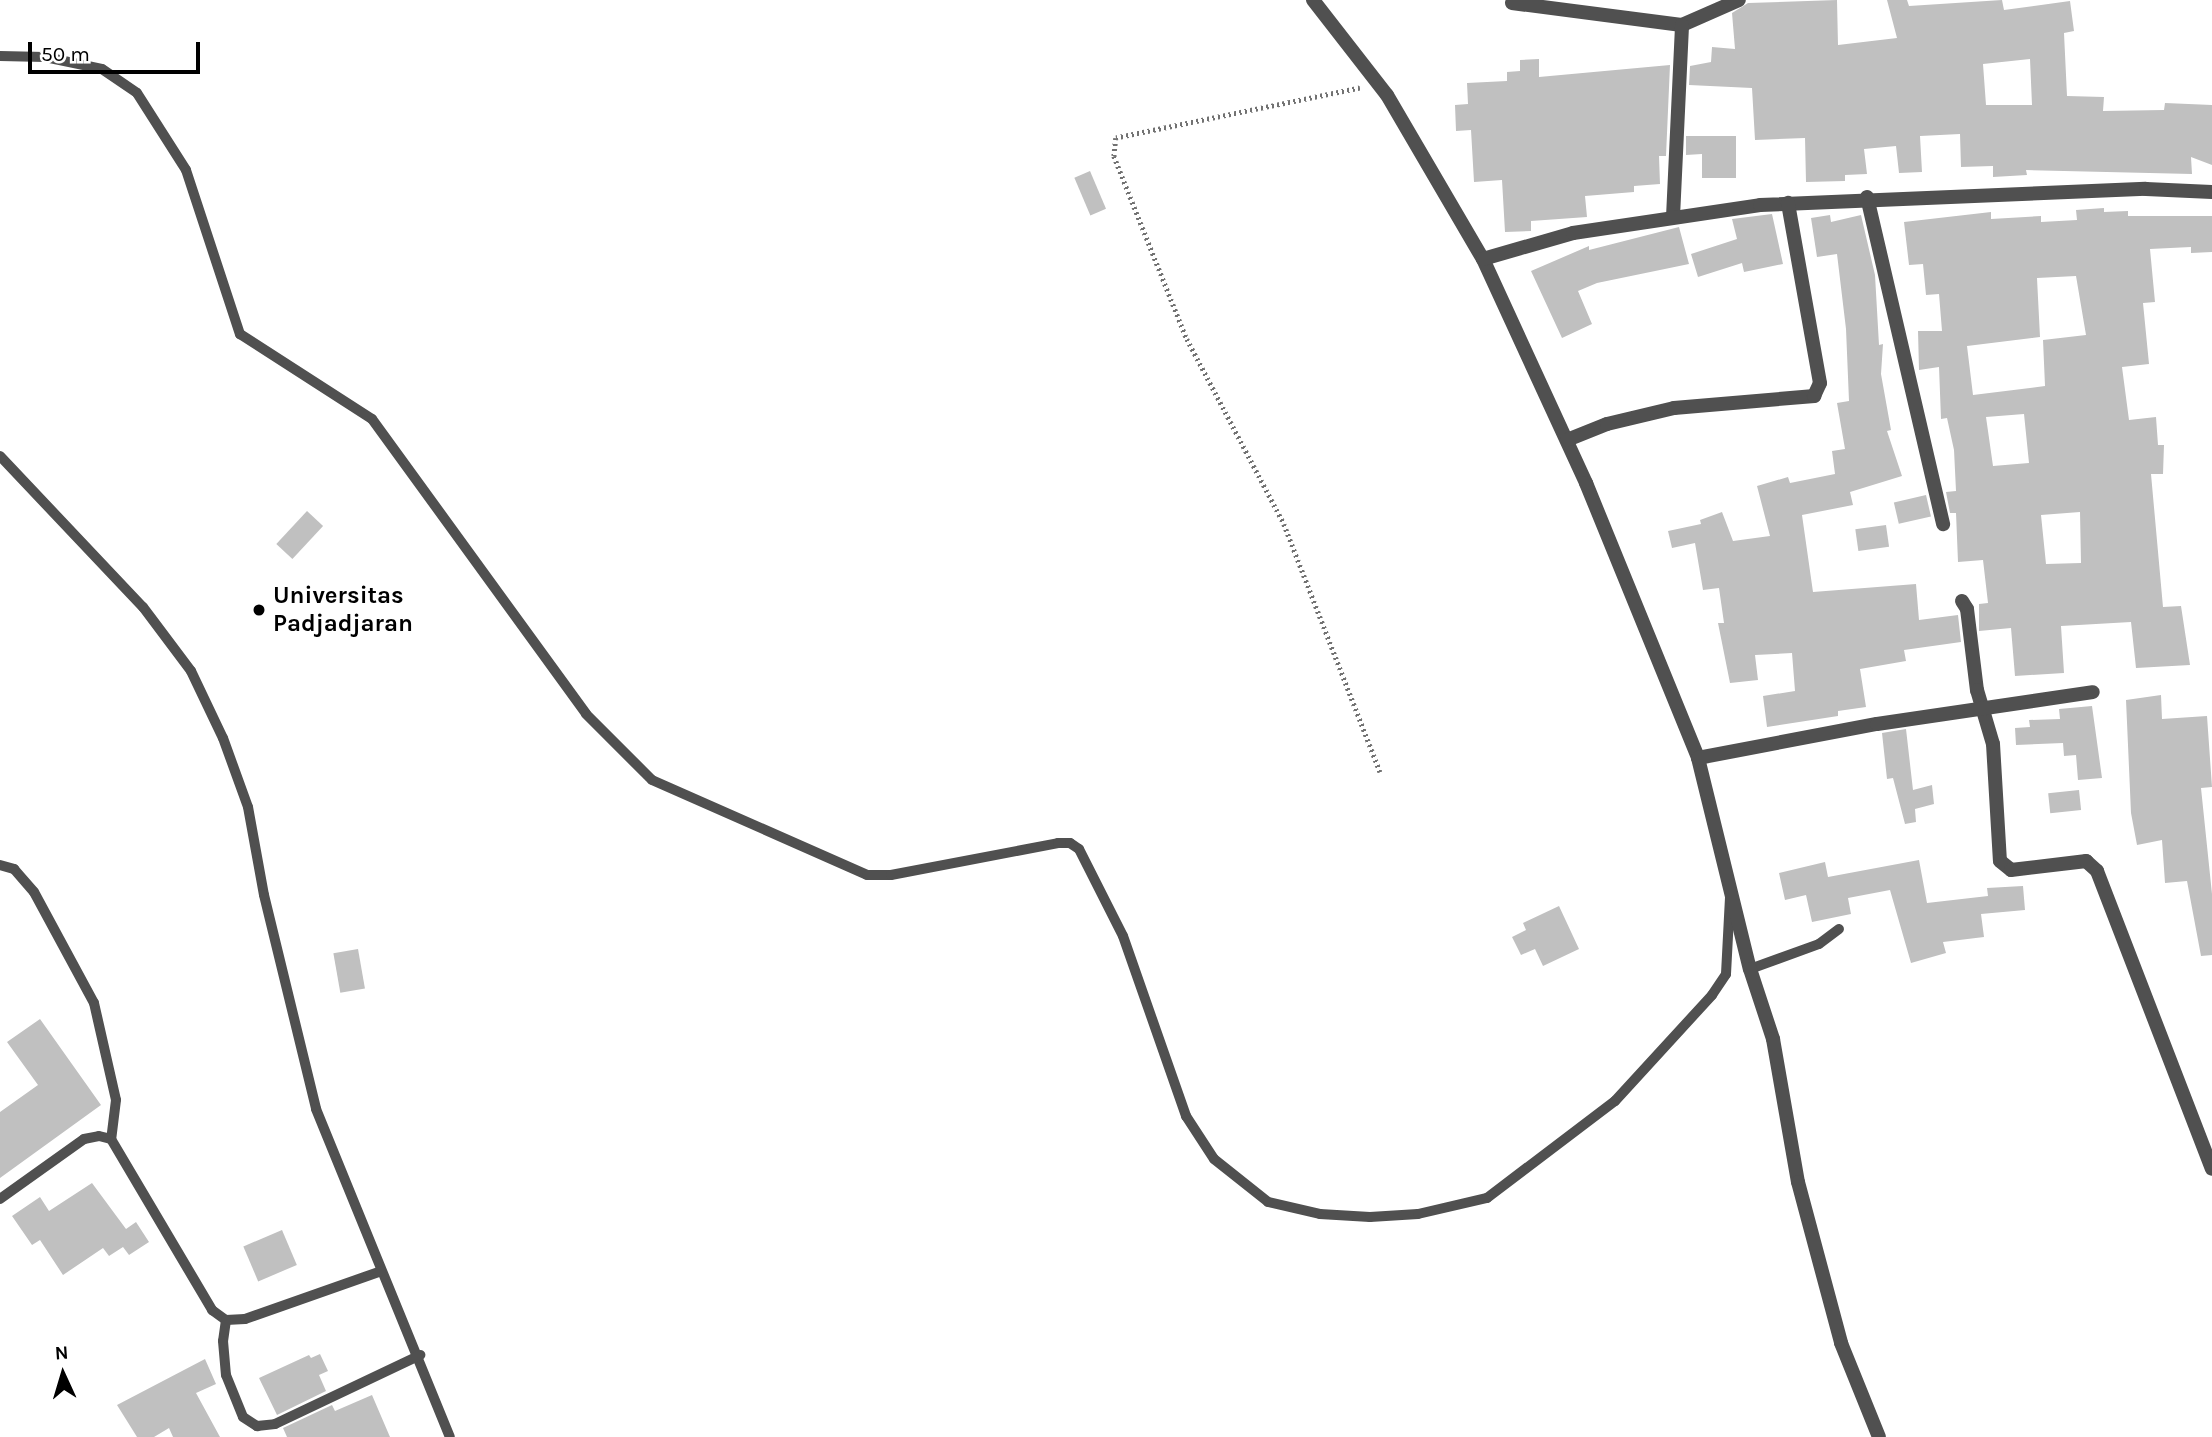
<!DOCTYPE html>
<html>
<head>
<meta charset="utf-8">
<style>
	body { margin:0 }
	#map { position:relative; width:2212px; height:1437px; overflow:hidden; background:#fff; font-family:Karla,sans-serif }
	div>[style] { position:absolute }
	.building>* { inset:0; background:#c0c0c0; transform-origin:0 0 }
	.path>* { height:4.5px; margin-top:-2.25px; transform-origin:0; background:repeating-linear-gradient(90deg,#727272 0 2px,transparent 0 5.5px) }
	.service>* { height:10px; margin:-5px; padding:0 5px; transform-origin:5px; border-radius:5px; background:#505050 }
	.minor>* { height:14px; margin:-7px; padding:0 7px; transform-origin:7px; border-radius:7px; background:#505050 }
	.dots>* { width:19px; height:19px; translate:-50% -50%; box-sizing:border-box; border:4px solid #fff; border-radius:50% }
	span { translate:-50% -50%; white-space:nowrap; text-align:center; line-height:1.15; -webkit-text-stroke:5px #fff; paint-order:stroke }
	.poi-label { font-size:24px; color:#000; font-weight:700 }
	.left { translate:0 -50%; text-align:left }
	.north { position:absolute; left:28px; top:1339px; width:70px; height:70px; -webkit-text-stroke:5px #fff; paint-order:stroke; rotate:356deg; font-size:19px; font-weight:700; line-height:28px; text-align:center; color:#000 }
	.north::after { content:''; display:block; margin:auto; width:24px; height:32px; background:#000; clip-path:polygon(50% 0,100% 100%,50% 72%,0 100%) }
	.scale { position:absolute; left:28px; top:42px; width:172px; height:32px; box-sizing:border-box; border:4px solid #000; border-top:0; padding-left:9px; font-size:21px; line-height:24px; white-space:nowrap; color:#000; -webkit-text-stroke:5px #fff; paint-order:stroke }
</style>
</head>
<body>
<div id="map">
	<div class="building">
		<i style="clip-path:polygon(evenodd,1837px 0,1838px 45px,1897px 38px,1887px 0,1907px 0,1909px 6px,2002px 0,2004px 10px,2070px 1px,2074px 31px,2064px 33px,2067px 96px,2104px 97px,2103px 111px,2164px 110px,2165px 103px,2212px 105px,2212px 165px,2191px 157px,2192px 174px,2026px 170px,2027px 175px,1993px 177px,1993px 166px,1961px 167px,1960px 134px,1920px 136px,1922px 172px,1899px 173px,1896px 146px,1864px 149px,1867px 174px,1845px 175px,1845px 181px,1806px 182px,1805px 138px,1755px 140px,1752px 88px,1689px 85px,1690px 66px,1711px 62px,1712px 47px,1735px 49px,1732px 13px,1748px 3px,1837px 0,2030px 59px,2032px 105px,1986px 105px,1983px 64px,2030px 59px)"></i>
		<i style="clip-path:polygon(1539px 59px,1539px 77px,1670px 65px,1666px 156px,1659px 156px,1660px 184px,1634px 186px,1634px 192px,1585px 196px,1587px 217px,1531px 221px,1531px 231px,1505px 232px,1502px 180px,1474px 182px,1471px 130px,1456px 131px,1455px 105px,1468px 104px,1467px 83px,1507px 81px,1507px 72px,1520px 71px,1520px 60px)"></i>
		<i style="clip-path:polygon(1686px 136px,1736px 136px,1736px 178px,1702px 178px,1702px 154px,1686px 155px)"></i>
		<i style="left:1090px;top:171px;width:41px;height:17px;rotate:67deg"></i>
		<i style="clip-path:polygon(evenodd,2104px 208px,2104px 212px,2128px 211px,2128px 216px,2212px 216px,2212px 252px,2191px 253px,2191px 247px,2150px 249px,2155px 302px,2143px 303px,2149px 364px,2122px 367px,2129px 420px,2156px 417px,2158px 445px,2164px 445px,2163px 474px,2151px 474px,2163px 607px,2181px 606px,2190px 665px,2136px 668px,2131px 622px,2061px 626px,2064px 673px,2015px 676px,2011px 628px,1979px 631px,1979px 604px,1988px 603px,1983px 560px,1958px 562px,1956px 513px,1950px 513px,1946px 492px,1956px 491px,1954px 450px,1947px 418px,1941px 419px,1939px 367px,1919px 370px,1918px 331px,1942px 331px,1939px 294px,1926px 295px,1923px 264px,1909px 265px,1904px 222px,1991px 212px,1991px 219px,2041px 216px,2041px 222px,2077px 220px,2076px 210px,2104px 208px,2076px 276px,2086px 335px,2043px 340px,2045px 386px,1973px 395px,1967px 346px,2040px 337px,2037px 278px,2076px 276px,2104px 208px,2024px 414px,2029px 463px,1993px 466px,1986px 417px,2024px 414px,2104px 208px,2080px 512px,2081px 563px,2046px 564px,2041px 515px,2080px 512px)"></i>
		<i style="clip-path:polygon(1772px 214px,1783px 264px,1744px 272px,1742px 263px,1698px 277px,1691px 254px,1737px 239px,1732px 219px)"></i>
		<i style="clip-path:polygon(1830px 215px,1831px 222px,1861px 215px,1875px 275px,1879px 345px,1883px 344px,1881px 374px,1891px 430px,1887px 431px,1902px 476px,1850px 492px,1853px 505px,1802px 515px,1813px 592px,1916px 584px,1919px 620px,1958px 615px,1961px 642px,1904px 650px,1906px 661px,1860px 669px,1866px 707px,1838px 711px,1838px 716px,1767px 727px,1763px 696px,1795px 691px,1792px 653px,1755px 655px,1758px 680px,1730px 683px,1718px 623px,1724px 623px,1719px 588px,1703px 590px,1695px 543px,1672px 548px,1668px 531px,1701px 524px,1700px 520px,1722px 512px,1733px 541px,1770px 536px,1757px 486px,1788px 477px,1790px 483px,1835px 474px,1832px 451px,1845px 449px,1837px 403px,1849px 401px,1846px 329px,1837px 254px,1817px 257px,1811px 218px)"></i>
		<i style="clip-path:polygon(1679px 227px,1689px 264px,1597px 283px,1578px 291px,1592px 324px,1562px 338px,1531px 271px,1589px 246px,1589px 250px)"></i>
		<i style="left:1926px;top:495px;width:22px;height:33px;rotate:77deg"></i>
		<i style="left:307px;top:511px;width:22px;height:45px;rotate:43deg"></i>
		<i style="left:1886px;top:525px;width:22px;height:31px;rotate:82deg"></i>
		<i style="clip-path:polygon(2161px 695px,2162px 719px,2207px 716px,2212px 787px,2201px 788px,2212px 894px,2212px 955px,2201px 956px,2187px 881px,2165px 883px,2162px 840px,2137px 845px,2131px 813px,2126px 700px)"></i>
		<i style="clip-path:polygon(2092px 706px,2102px 778px,2078px 780px,2076px 755px,2064px 756px,2063px 743px,2016px 745px,2015px 728px,2030px 727px,2029px 720px,2060px 719px,2059px 709px)"></i>
		<i style="clip-path:polygon(1906px 729px,1913px 790px,1932px 785px,1934px 804px,1915px 809px,1916px 822px,1905px 824px,1893px 778px,1887px 779px,1882px 733px)"></i>
		<i style="left:2079px;top:790px;width:20px;height:31px;rotate:84deg"></i>
		<i style="clip-path:polygon(1919px 860px,1927px 903px,1988px 896px,1987px 888px,2023px 886px,2025px 910px,1981px 914px,1984px 937px,1943px 942px,1946px 953px,1911px 963px,1890px 890px,1848px 898px,1851px 914px,1812px 922px,1806px 895px,1785px 900px,1779px 873px,1825px 862px,1828px 877px)"></i>
		<i style="clip-path:polygon(1559px 906px,1579px 949px,1543px 966px,1535px 949px,1521px 955px,1512px 937px,1526px 930px,1523px 923px)"></i>
		<i style="left:358px;top:949px;width:40px;height:25px;rotate:80deg"></i>
		<i style="clip-path:polygon(40px 1019px,101px 1105px,0 1178px,0 1112px,38px 1085px,7px 1042px)"></i>
		<i style="clip-path:polygon(92px 1183px,126px 1229px,136px 1222px,149px 1242px,129px 1255px,123px 1247px,109px 1256px,103px 1248px,63px 1275px,40px 1240px,32px 1245px,12px 1216px,40px 1197px,49px 1211px)"></i>
		<i style="left:282px;top:1230px;width:38px;height:42px;rotate:67deg"></i>
		<i style="clip-path:polygon(320px 1354px,328px 1371px,319px 1375px,326px 1391px,277px 1415px,259px 1378px,309px 1355px,311px 1358px)"></i>
		<i style="clip-path:polygon(205px 1359px,216px 1384px,196px 1393px,220px 1437px,173px 1437px,169px 1428px,154px 1437px,137px 1437px,117px 1405px)"></i>
		<i style="clip-path:polygon(372px 1395px,390px 1437px,287px 1437px,283px 1428px,332px 1405px,335px 1411px)"></i>
	</div>
	<div class="path">
		<i style="left:1360px;top:88px;width:249px;rotate:168.4deg"></i>
		<i style="left:1116px;top:138px;width:18px;rotate:96deg"></i>
		<i style="left:1114px;top:156px;width:197px;rotate:68.3deg"></i>
		<i style="left:1187px;top:339px;width:209px;rotate:62.3deg"></i>
		<i style="left:1284px;top:524px;width:266px;rotate:68.8deg"></i>
	</div>
	<div class="service">
		<i style="left:0;top:56px;width:45px;rotate:1.3deg"></i>
		<i style="left:45px;top:57px;width:58px;rotate:11.9deg"></i>
		<i style="left:102px;top:69px;width:42px;rotate:34.4deg"></i>
		<i style="left:137px;top:93px;width:91px;rotate:57.5deg"></i>
		<i style="left:186px;top:170px;width:173px;rotate:71.8deg"></i>
		<i style="left:240px;top:334px;width:157px;rotate:32.8deg"></i>
		<i style="left:372px;top:419px;width:364px;rotate:54deg"></i>
		<i style="left:586px;top:714px;width:93px;rotate:45deg"></i>
		<i style="left:652px;top:780px;width:235px;rotate:23.8deg"></i>
		<i style="left:867px;top:875px;width:24px"></i>
		<i style="left:891px;top:875px;width:170px;rotate:-10.8deg"></i>
		<i style="left:1058px;top:843px;width:12px"></i>
		<i style="left:1070px;top:843px;width:11px;rotate:34deg"></i>
		<i style="left:1079px;top:849px;width:97px;rotate:63.2deg"></i>
		<i style="left:1123px;top:936px;width:191px;rotate:70.7deg"></i>
		<i style="left:1186px;top:1116px;width:51px;rotate:56.9deg"></i>
		<i style="left:1214px;top:1159px;width:69px;rotate:38.5deg"></i>
		<i style="left:1268px;top:1202px;width:53px;rotate:13deg"></i>
		<i style="left:1320px;top:1214px;width:50px;rotate:3.4deg"></i>
		<i style="left:1370px;top:1217px;width:48px;rotate:-3.6deg"></i>
		<i style="left:1418px;top:1214px;width:71px;rotate:-13.1deg"></i>
		<i style="left:1487px;top:1198px;width:161px;rotate:-37.2deg"></i>
		<i style="left:1615px;top:1101px;width:144px;rotate:-47.5deg"></i>
		<i style="left:1712px;top:995px;width:25px;rotate:-56deg"></i>
		<i style="left:1726px;top:974px;width:76px;rotate:-87deg"></i>
		<i style="left:0;top:456px;width:208px;rotate:46.6deg"></i>
		<i style="left:143px;top:607px;width:80px;rotate:53.1deg"></i>
		<i style="left:191px;top:671px;width:74px;rotate:64.5deg"></i>
		<i style="left:223px;top:738px;width:73px;rotate:70.1deg"></i>
		<i style="left:248px;top:807px;width:89px;rotate:79.7deg"></i>
		<i style="left:264px;top:895px;width:220px;rotate:76.3deg"></i>
		<i style="left:316px;top:1109px;width:354px;rotate:67.8deg"></i>
		<i style="left:0;top:865px;width:15px;rotate:16deg"></i>
		<i style="left:14px;top:869px;width:30px;rotate:49deg"></i>
		<i style="left:34px;top:892px;width:126px;rotate:61.6deg"></i>
		<i style="left:94px;top:1003px;width:99px;rotate:77.2deg"></i>
		<i style="left:116px;top:1100px;width:39px;rotate:97deg"></i>
		<i style="left:111px;top:1139px;width:199px;rotate:59.4deg"></i>
		<i style="left:212px;top:1310px;width:17px;rotate:36deg"></i>
		<i style="left:226px;top:1320px;width:19px;rotate:-3deg"></i>
		<i style="left:245px;top:1319px;width:144px;rotate:-19.4deg"></i>
		<i style="left:1750px;top:969px;width:73px;rotate:-19.9deg"></i>
		<i style="left:1819px;top:944px;width:25px;rotate:-37deg"></i>
		<i style="left:0;top:1199px;width:103px;rotate:-35.5deg"></i>
		<i style="left:84px;top:1139px;width:15px;rotate:-11deg"></i>
		<i style="left:99px;top:1136px;width:12px;rotate:14deg"></i>
		<i style="left:226px;top:1320px;width:21px;rotate:98deg"></i>
		<i style="left:223px;top:1341px;width:34px;rotate:85deg"></i>
		<i style="left:226px;top:1375px;width:45px;rotate:68deg"></i>
		<i style="left:243px;top:1417px;width:17px;rotate:33deg"></i>
		<i style="left:257px;top:1426px;width:18px;rotate:-6deg"></i>
		<i style="left:275px;top:1424px;width:161px;rotate:-25.4deg"></i>
	</div>
	<div class="minor">
		<i style="left:1313px;top:0;width:120px;rotate:52.1deg"></i>
		<i style="left:1387px;top:95px;width:190px;rotate:59.7deg"></i>
		<i style="left:1483px;top:259px;width:247px;rotate:65.3deg"></i>
		<i style="left:1586px;top:483px;width:297px;rotate:67.8deg"></i>
		<i style="left:1698px;top:758px;width:217px;rotate:76.2deg"></i>
		<i style="left:1750px;top:969px;width:74px;rotate:71.8deg"></i>
		<i style="left:1773px;top:1039px;width:145px;rotate:80.1deg"></i>
		<i style="left:1798px;top:1182px;width:167px;rotate:75deg"></i>
		<i style="left:1841px;top:1343px;width:101px;rotate:68deg"></i>
		<i style="left:1512px;top:3px;width:171px;rotate:7.4deg"></i>
		<i style="left:1682px;top:25px;width:62px;rotate:-23.7deg"></i>
		<i style="left:1867px;top:197px;width:336px;rotate:76.9deg"></i>
		<i style="left:1673px;top:217px;width:192px;rotate:-87.3deg"></i>
		<i style="left:1483px;top:259px;width:94px;rotate:-16.1deg"></i>
		<i style="left:1573px;top:233px;width:189px;rotate:-8.5deg"></i>
		<i style="left:1760px;top:205px;width:386px;rotate:-2.4deg"></i>
		<i style="left:2146px;top:189px;width:66px;rotate:2.6deg"></i>
		<i style="left:1567px;top:440px;width:43px;rotate:-21.8deg"></i>
		<i style="left:1607px;top:424px;width:69px;rotate:-13.4deg"></i>
		<i style="left:1674px;top:408px;width:141px;rotate:-4.9deg"></i>
		<i style="left:1814px;top:396px;width:14px;rotate:-65deg"></i>
		<i style="left:1820px;top:383px;width:183px;rotate:-100.1deg"></i>
		<i style="left:1962px;top:601px;width:9px;rotate:58deg"></i>
		<i style="left:1967px;top:609px;width:82px;rotate:83deg"></i>
		<i style="left:1977px;top:690px;width:56px;rotate:73.5deg"></i>
		<i style="left:1993px;top:744px;width:117px;rotate:86.6deg"></i>
		<i style="left:2000px;top:861px;width:14px;rotate:39deg"></i>
		<i style="left:2011px;top:870px;width:76px;rotate:-6.8deg"></i>
		<i style="left:2086px;top:861px;width:15px;rotate:42deg"></i>
		<i style="left:2097px;top:871px;width:319px;rotate:68.9deg"></i>
		<i style="left:1698px;top:758px;width:182px;rotate:-10.8deg"></i>
		<i style="left:1877px;top:724px;width:218px;rotate:-8.4deg"></i>
	</div>
	<div class="dots">
		<i style="left:259px;top:610px;background:#000"></i>
	</div>
	<div class="poi-label">
		<span class="left" style="left:273px;top:610px">Universitas<br>Padjadjaran</span>
	</div>
	<div class="north">N</div>
	<div class="scale">50 m</div>
</div>
</body>
</html>
